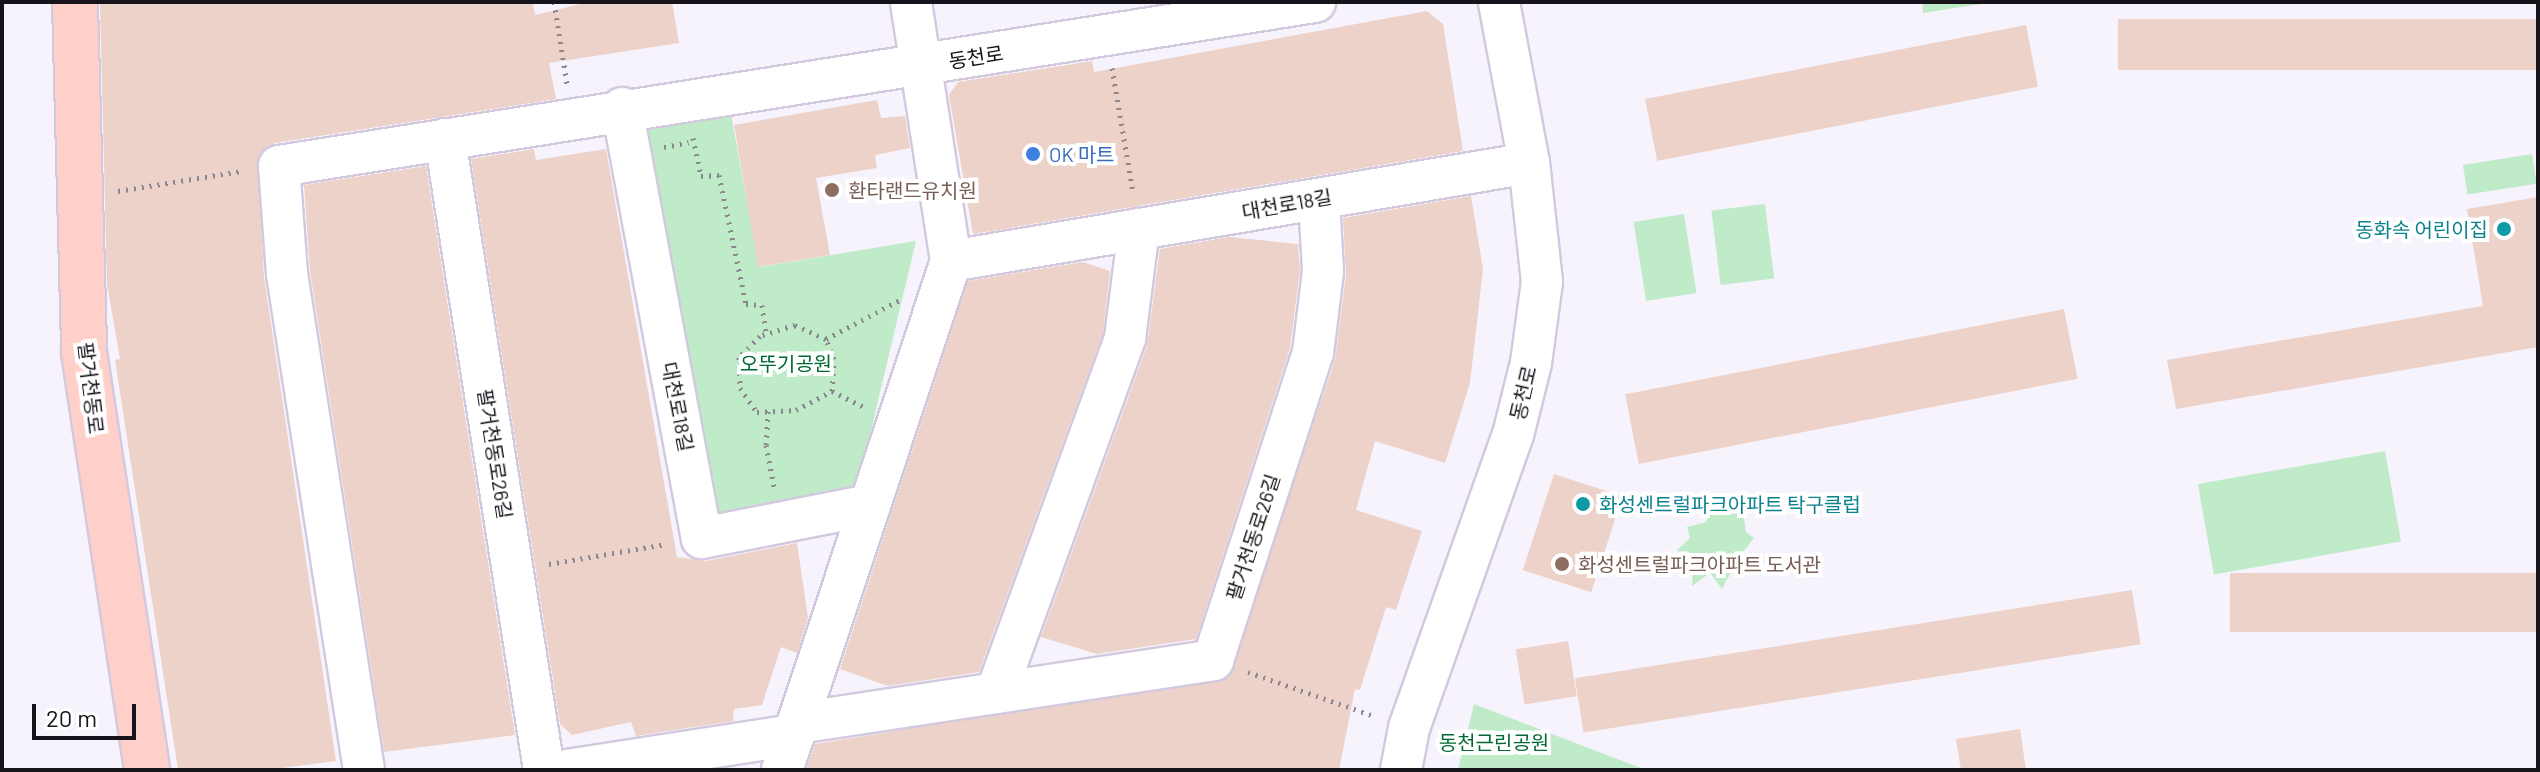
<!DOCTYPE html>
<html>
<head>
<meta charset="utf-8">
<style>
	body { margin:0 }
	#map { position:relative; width:2540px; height:772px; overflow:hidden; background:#f7f3fd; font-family:Barlow,"Noto Sans KR",sans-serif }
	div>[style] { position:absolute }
	.green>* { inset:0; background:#bfebc9; transform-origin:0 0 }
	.building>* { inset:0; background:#ecd2c9; transform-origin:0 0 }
	.path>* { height:5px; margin-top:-2.5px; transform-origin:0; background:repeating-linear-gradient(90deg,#8a8790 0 2px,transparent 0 8px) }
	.roads { filter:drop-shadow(2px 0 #d3c9df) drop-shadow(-2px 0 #d3c9df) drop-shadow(0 2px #d3c9df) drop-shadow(0 -2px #d3c9df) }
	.minor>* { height:40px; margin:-20px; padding:0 20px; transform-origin:20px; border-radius:20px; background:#fff }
	.major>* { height:44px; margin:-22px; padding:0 22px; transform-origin:22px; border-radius:22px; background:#fed0c9 }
	.dots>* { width:22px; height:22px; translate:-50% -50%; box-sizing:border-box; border:4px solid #fff; border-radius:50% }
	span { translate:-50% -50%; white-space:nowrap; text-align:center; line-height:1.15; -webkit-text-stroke:8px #fff; paint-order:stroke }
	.street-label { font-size:20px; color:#16131b }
	.shop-label { font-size:20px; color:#366cbe }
	.left { translate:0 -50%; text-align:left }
	.education-label { font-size:20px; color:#785e54 }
	.culture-label { font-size:20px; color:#0d838f }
	.right { translate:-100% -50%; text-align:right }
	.park-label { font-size:20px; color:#006a32 }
	.frame { position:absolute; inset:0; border:4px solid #16131b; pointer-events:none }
	.scale { position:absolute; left:32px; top:704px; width:104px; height:36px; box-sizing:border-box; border:4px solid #16131b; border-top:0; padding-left:10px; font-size:24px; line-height:28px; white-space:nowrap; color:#16131b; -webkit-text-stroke:6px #fff; paint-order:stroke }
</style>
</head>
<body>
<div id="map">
	<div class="green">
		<i style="clip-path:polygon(1922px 2px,1994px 2px,1923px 13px)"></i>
		<i style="clip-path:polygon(730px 109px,759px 267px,916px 241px,854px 502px,714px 525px,643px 125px)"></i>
		<i style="left:2532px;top:154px;width:30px;height:70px;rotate:81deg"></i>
		<i style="left:1765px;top:204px;width:75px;height:54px;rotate:83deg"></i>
		<i style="left:1684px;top:214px;width:80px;height:51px;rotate:81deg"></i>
		<i style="left:2385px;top:451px;width:92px;height:190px;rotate:80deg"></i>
		<i style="clip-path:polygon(1712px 508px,1743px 510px,1746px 532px,1754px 538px,1743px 552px,1755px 570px,1731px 572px,1722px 589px,1710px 573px,1692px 586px,1693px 568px,1677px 550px,1690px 538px,1687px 527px,1706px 522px)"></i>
		<i style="clip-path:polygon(1474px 704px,1646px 770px,1647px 770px,1458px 770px)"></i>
	</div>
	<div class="building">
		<i style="clip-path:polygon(100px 2px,533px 2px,535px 15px,589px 2px,672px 2px,679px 43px,549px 63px,556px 99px,275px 143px,258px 157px,264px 277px,336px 761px,267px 770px,178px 770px,115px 360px,120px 359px,107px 284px)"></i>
		<i style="clip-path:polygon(1427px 11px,1443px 24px,1463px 151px,973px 234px,949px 95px,958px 82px,1092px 61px,1094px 72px)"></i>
		<i style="left:2538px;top:19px;width:51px;height:420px;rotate:90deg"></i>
		<i style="left:2026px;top:25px;width:63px;height:388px;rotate:79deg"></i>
		<i style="clip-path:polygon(877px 100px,881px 118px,905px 116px,910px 148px,875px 155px,877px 168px,816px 178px,830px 255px,758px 267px,734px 125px)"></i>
		<i style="clip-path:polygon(534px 149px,536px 160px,606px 149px,677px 557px,706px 561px,797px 543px,808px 618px,797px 653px,781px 647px,762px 705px,734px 709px,733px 721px,636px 736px,631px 722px,572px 735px,560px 724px,471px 159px)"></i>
		<i style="clip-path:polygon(426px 166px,515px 735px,384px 752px,310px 271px,304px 185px)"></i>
		<i style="clip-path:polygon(1471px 196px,1483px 269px,1470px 383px,1445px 463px,1375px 441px,1356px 510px,1422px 531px,1396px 610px,1386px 607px,1360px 690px,1355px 689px,1339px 770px,806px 770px,815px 744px,1228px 677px,1335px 360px,1346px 274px,1343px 218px)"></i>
		<i style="clip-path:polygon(2538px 197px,2538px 347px,2176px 409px,2167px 360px,2483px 306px,2467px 209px)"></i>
		<i style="clip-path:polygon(1229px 237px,1298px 244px,1300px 270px,1290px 348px,1196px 639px,1097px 654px,1041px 637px,1147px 346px,1160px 249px)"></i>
		<i style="clip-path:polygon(1083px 262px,1110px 271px,1103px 333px,979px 672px,888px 686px,840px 669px,968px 281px)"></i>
		<i style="left:2064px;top:309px;width:71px;height:447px;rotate:79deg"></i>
		<i style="left:1554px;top:474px;width:72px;height:101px;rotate:18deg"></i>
		<i style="left:2538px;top:573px;width:59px;height:308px;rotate:90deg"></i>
		<i style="left:2132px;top:590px;width:55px;height:564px;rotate:81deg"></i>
		<i style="left:1568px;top:641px;width:56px;height:53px;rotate:81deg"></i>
		<i style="clip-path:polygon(2020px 729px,2026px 770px,1961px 770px,1956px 739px)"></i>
	</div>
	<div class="path">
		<i style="left:554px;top:2px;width:83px;rotate:81deg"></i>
		<i style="left:1112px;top:68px;width:126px;rotate:80.4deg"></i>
		<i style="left:693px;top:138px;width:39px;rotate:78deg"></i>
		<i style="left:701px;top:176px;width:18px;rotate:-3deg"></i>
		<i style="left:719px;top:175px;width:132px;rotate:78.2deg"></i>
		<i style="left:746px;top:304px;width:16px;rotate:4deg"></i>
		<i style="left:762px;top:305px;width:29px;rotate:82deg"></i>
		<i style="left:664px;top:147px;width:25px;rotate:-11deg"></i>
		<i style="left:118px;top:191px;width:126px;rotate:-9.2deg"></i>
		<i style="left:826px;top:339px;width:84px;rotate:-27.8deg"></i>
		<i style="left:832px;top:391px;width:32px;rotate:-86deg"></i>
		<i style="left:834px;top:359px;width:22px;rotate:-112deg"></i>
		<i style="left:826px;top:339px;width:34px;rotate:-156deg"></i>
		<i style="left:795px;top:325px;width:37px;rotate:163deg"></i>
		<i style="left:760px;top:336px;width:30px;rotate:135deg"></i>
		<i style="left:739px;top:357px;width:31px;rotate:88deg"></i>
		<i style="left:740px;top:388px;width:29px;rotate:55deg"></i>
		<i style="left:757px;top:412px;width:39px;rotate:-3deg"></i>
		<i style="left:796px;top:410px;width:41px;rotate:-27.8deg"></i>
		<i style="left:832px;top:391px;width:36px;rotate:27deg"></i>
		<i style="left:768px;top:411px;width:34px;rotate:93deg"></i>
		<i style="left:766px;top:445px;width:42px;rotate:79deg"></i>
		<i style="left:549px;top:564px;width:119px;rotate:-9.7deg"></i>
		<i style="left:1248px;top:672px;width:133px;rotate:19.2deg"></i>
	</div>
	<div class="roads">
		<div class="minor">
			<i style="left:622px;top:108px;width:437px;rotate:79.5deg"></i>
			<i style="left:702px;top:538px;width:171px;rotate:-11.1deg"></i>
			<i style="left:445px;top:139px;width:639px;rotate:81.08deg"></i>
			<i style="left:951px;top:261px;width:586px;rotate:-9.62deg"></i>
			<i style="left:996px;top:693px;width:378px;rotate:-70deg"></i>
			<i style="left:1125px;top:338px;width:110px;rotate:-82.7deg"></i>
			<i style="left:798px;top:723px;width:420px;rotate:-8.6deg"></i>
			<i style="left:1213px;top:660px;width:323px;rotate:-72deg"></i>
			<i style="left:1313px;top:353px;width:83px;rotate:-83deg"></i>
			<i style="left:1323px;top:271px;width:72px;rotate:-93.2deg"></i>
			<i style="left:364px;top:770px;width:502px;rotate:-98.82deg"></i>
			<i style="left:287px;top:274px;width:108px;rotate:-94.2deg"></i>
			<i style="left:279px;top:166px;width:1049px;rotate:-9deg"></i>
			<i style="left:567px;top:770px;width:230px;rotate:-8.8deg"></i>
			<i style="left:782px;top:770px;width:536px;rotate:-71.63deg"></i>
			<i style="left:951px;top:261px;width:262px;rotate:-98.8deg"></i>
			<i style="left:1401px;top:770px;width:43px;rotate:-79.2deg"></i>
			<i style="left:1409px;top:728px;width:311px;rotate:-70.5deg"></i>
			<i style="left:1513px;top:435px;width:74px;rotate:-76deg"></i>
			<i style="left:1531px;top:363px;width:82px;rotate:-82.3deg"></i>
			<i style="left:1542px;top:282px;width:120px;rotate:-96.2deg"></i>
			<i style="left:1529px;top:163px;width:164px;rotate:-100.6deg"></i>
		</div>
		<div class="major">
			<i style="left:75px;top:2px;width:350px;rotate:88.5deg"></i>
			<i style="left:84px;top:352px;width:423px;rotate:81.4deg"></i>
		</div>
	</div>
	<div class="dots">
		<i style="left:1033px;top:154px;background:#3f7fe0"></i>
		<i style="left:832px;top:190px;background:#8d6e63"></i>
		<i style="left:2504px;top:229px;background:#0f9aa8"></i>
		<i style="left:1583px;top:504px;background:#0f9aa8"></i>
		<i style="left:1562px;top:564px;background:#8d6e63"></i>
	</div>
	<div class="street-label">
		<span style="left:976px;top:57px;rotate:-9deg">동천로</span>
		<span style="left:1287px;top:204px;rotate:-10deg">대천로18길</span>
		<span style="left:91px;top:388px;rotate:83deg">팔거천동로</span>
		<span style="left:1523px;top:393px;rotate:-77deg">동천로</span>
		<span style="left:678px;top:407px;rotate:79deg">대천로18길</span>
		<span style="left:495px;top:454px;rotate:81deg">팔거천동로26길</span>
		<span style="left:1253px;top:537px;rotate:-72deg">팔거천동로26길</span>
	</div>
	<div class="shop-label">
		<span class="left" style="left:1049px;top:154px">OK 마트</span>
	</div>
	<div class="education-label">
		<span class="left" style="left:848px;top:190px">환타랜드유치원</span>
		<span class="left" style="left:1578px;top:564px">화성센트럴파크아파트 도서관</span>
	</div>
	<div class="culture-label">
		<span class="right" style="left:2488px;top:229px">동화속 어린이집</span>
		<span class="left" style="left:1599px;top:504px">화성센트럴파크아파트 탁구클럽</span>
	</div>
	<div class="park-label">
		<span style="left:786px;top:363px">오뚜기공원</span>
		<span style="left:1494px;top:742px">동천근린공원</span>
	</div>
	<div class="frame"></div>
	<div class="scale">20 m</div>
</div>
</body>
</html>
